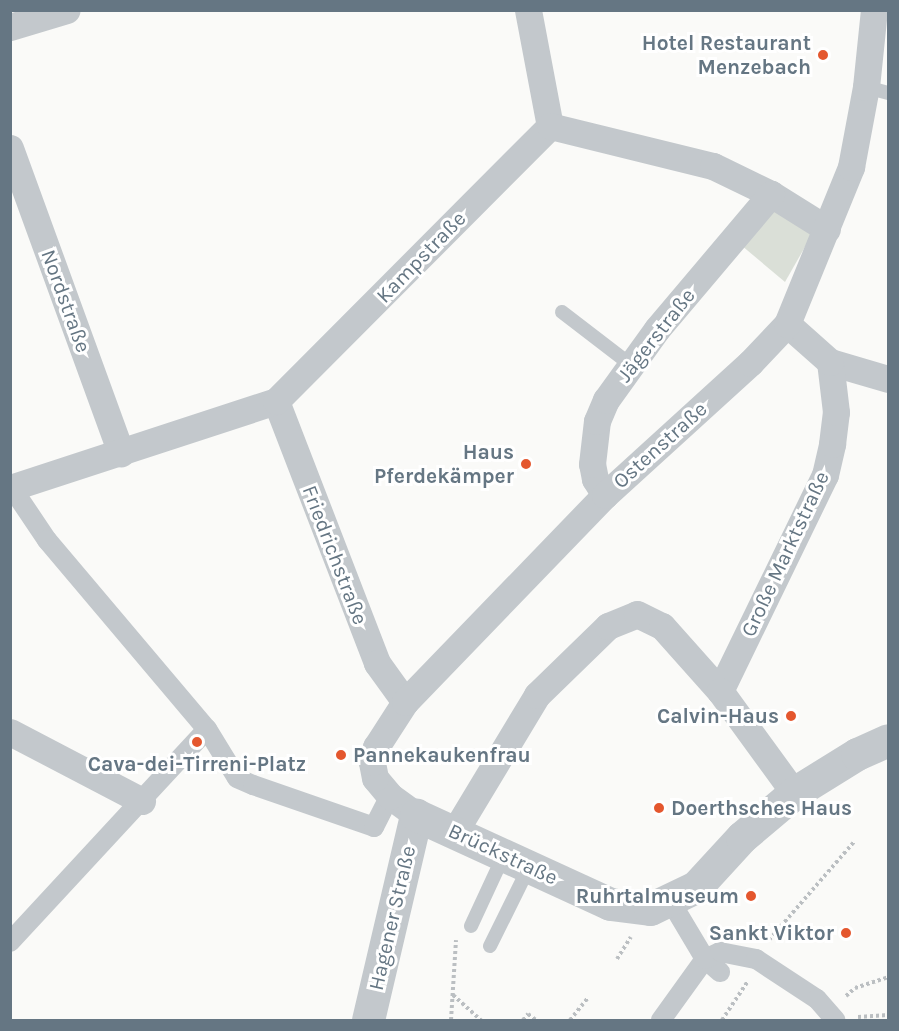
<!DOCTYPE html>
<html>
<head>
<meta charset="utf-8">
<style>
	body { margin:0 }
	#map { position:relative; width:899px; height:1031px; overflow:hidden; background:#fafaf8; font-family:Karla,sans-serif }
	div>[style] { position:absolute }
	.green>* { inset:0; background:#dadfd7 }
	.path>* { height:4px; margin-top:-2px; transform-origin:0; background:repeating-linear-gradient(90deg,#bbbfc2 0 3px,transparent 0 6px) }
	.service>* { height:14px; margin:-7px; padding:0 7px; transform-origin:7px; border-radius:7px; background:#c3c8cc }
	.pedestrian>* { height:20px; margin:-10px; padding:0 10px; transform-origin:10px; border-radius:10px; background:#c3c8cc }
	.minor>* { height:27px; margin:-13.5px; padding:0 13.5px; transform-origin:13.5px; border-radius:13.5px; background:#c3c8cc }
	.tertiary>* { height:33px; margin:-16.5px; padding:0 16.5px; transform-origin:16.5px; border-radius:16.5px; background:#c3c8cc }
	.dots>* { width:16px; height:16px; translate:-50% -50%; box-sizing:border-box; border:3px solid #fff; border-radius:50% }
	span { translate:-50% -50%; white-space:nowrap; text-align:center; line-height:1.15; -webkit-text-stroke:6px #fff; paint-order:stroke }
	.poi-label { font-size:21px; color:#657683; font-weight:700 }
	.right { translate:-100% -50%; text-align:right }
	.left { translate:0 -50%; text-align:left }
	.street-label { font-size:21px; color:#657683 }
	.frame { position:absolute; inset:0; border:12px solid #657683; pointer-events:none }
</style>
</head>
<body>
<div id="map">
	<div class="green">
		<i style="clip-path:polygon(775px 205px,818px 224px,785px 282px,741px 245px)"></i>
	</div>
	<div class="path">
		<i style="left:769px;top:940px;width:130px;rotate:-49.1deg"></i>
		<i style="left:617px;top:959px;width:26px;rotate:-58deg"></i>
		<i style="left:453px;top:995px;width:38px;rotate:42deg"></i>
		<i style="left:846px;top:996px;width:12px;rotate:-42deg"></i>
		<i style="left:855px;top:988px;width:35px;rotate:-18deg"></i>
		<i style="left:858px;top:1017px;width:30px;rotate:-4deg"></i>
		<i style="left:451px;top:1020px;width:80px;rotate:-86.4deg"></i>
		<i style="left:523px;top:1020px;width:8px;rotate:-50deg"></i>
		<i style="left:528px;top:1014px;width:10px;rotate:37deg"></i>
		<i style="left:570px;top:1020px;width:28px;rotate:-51deg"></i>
		<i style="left:722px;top:1020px;width:47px;rotate:-56.3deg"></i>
	</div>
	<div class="service">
		<i style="left:866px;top:87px;width:23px;rotate:15deg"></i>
		<i style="left:562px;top:312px;width:87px;rotate:37.5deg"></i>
		<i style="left:471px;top:926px;width:78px;rotate:-65.1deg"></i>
		<i style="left:490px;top:946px;width:88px;rotate:-63.7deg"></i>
	</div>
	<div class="pedestrian">
		<i style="left:12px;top:488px;width:63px;rotate:56.1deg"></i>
		<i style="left:47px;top:540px;width:248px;rotate:49.8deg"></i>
		<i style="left:671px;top:902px;width:66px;rotate:59.2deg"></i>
		<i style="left:705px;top:959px;width:20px;rotate:41deg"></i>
		<i style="left:10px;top:942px;width:290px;rotate:-47.2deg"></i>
		<i style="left:207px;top:729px;width:57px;rotate:58.5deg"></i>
		<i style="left:237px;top:778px;width:17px;rotate:24deg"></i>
		<i style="left:253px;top:785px;width:128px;rotate:19.1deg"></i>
		<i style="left:374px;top:827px;width:35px;rotate:-63deg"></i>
		<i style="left:661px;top:1020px;width:75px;rotate:-54.2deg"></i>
		<i style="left:705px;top:959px;width:17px;rotate:-25deg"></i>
		<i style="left:720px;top:952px;width:37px;rotate:11deg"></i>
		<i style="left:756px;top:959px;width:73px;rotate:33.3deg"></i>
		<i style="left:817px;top:999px;width:28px;rotate:49deg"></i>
	</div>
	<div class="minor">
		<i style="left:528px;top:10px;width:118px;rotate:79.3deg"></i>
		<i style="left:10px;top:27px;width:59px;rotate:-16.6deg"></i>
		<i style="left:10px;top:148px;width:325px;rotate:70deg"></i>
		<i style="left:830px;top:362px;width:60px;rotate:16.3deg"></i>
		<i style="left:276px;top:401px;width:281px;rotate:68.9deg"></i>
		<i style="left:377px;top:663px;width:48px;rotate:54.3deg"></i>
		<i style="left:10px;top:488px;width:280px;rotate:-18.1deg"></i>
		<i style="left:276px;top:401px;width:388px;rotate:-45.1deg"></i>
		<i style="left:550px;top:126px;width:168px;rotate:13.8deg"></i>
		<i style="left:713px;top:166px;width:64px;rotate:25.8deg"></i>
		<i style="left:771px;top:194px;width:66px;rotate:32deg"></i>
		<i style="left:605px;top:495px;width:19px;rotate:-122deg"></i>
		<i style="left:595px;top:479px;width:15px;rotate:-101deg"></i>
		<i style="left:592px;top:464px;width:43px;rotate:-83.4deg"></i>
		<i style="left:597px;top:421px;width:23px;rotate:-67deg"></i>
		<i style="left:606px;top:400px;width:87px;rotate:-54.3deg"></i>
		<i style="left:657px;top:329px;width:177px;rotate:-49.8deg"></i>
		<i style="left:720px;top:691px;width:240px;rotate:-64.1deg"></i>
		<i style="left:825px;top:475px;width:32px;rotate:-77deg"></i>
		<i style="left:832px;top:444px;width:32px;rotate:-83deg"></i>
		<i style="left:836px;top:412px;width:50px;rotate:-96.8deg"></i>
		<i style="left:830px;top:362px;width:57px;rotate:-138.5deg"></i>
		<i style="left:10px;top:732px;width:149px;rotate:27.6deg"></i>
		<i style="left:416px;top:815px;width:32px;rotate:-144deg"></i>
		<i style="left:390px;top:796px;width:23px;rotate:-130deg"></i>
		<i style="left:375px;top:778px;width:16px;rotate:-101deg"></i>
		<i style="left:372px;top:762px;width:16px;rotate:-75deg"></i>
		<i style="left:376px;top:747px;width:54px;rotate:-57.2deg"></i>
		<i style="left:405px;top:702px;width:288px;rotate:-46deg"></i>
		<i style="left:605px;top:495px;width:196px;rotate:-42.3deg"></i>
		<i style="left:750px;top:363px;width:54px;rotate:-46.5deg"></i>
		<i style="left:787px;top:324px;width:170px;rotate:-67.8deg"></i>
		<i style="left:851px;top:167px;width:81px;rotate:-79.4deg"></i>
		<i style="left:866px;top:87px;width:77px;rotate:-84.1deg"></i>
		<i style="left:455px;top:831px;width:159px;rotate:-58.9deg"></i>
		<i style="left:537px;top:695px;width:99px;rotate:-44.2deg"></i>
		<i style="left:608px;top:626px;width:31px;rotate:-22deg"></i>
		<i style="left:637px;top:614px;width:28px;rotate:26deg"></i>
		<i style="left:662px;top:626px;width:87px;rotate:48.3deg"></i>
		<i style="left:720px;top:691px;width:126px;rotate:54deg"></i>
	</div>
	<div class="tertiary">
		<i style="left:368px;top:1020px;width:211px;rotate:-76.8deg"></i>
		<i style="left:416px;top:815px;width:213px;rotate:24.6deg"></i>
		<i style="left:610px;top:904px;width:40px;rotate:7.1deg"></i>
		<i style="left:650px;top:909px;width:51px;rotate:-25.6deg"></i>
		<i style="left:696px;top:887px;width:68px;rotate:-47.4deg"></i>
		<i style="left:742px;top:837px;width:68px;rotate:-40.2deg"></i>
		<i style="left:794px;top:793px;width:74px;rotate:-31.8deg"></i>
		<i style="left:857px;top:754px;width:34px;rotate:-24deg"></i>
	</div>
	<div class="dots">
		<i style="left:823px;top:55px;background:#e4572e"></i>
		<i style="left:526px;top:464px;background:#e4572e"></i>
		<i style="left:791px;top:716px;background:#e4572e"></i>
		<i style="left:197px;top:742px;background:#e4572e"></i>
		<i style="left:341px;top:755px;background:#e4572e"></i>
		<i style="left:659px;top:808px;background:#e4572e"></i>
		<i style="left:751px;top:896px;background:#e4572e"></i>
		<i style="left:846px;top:933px;background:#e4572e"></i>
	</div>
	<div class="poi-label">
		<span class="right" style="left:811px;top:55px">Hotel Restaurant<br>Menzebach</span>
		<span class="right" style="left:514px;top:464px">Haus<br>Pferdekämper</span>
		<span class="right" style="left:779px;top:716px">Calvin-Haus</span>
		<span class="left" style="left:353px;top:755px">Pannekaukenfrau</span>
		<span style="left:197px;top:764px">Cava-dei-Tirreni-Platz</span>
		<span class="left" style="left:671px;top:808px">Doerthsches Haus</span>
		<span class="right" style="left:739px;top:896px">Ruhrtalmuseum</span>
		<span class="right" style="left:834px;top:933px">Sankt Viktor</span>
	</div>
	<div class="street-label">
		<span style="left:421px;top:257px;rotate:-46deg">Kampstraße</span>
		<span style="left:66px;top:301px;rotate:70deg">Nordstraße</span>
		<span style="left:656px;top:335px;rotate:-52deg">Jägerstraße</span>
		<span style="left:660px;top:445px;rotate:-42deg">Ostenstraße</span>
		<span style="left:785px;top:554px;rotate:-65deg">Große Marktstraße</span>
		<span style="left:335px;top:555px;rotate:69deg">Friedrichstraße</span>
		<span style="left:503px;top:854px;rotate:25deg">Brückstraße</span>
		<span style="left:392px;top:918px;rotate:-77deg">Hagener Straße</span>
	</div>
	<div class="frame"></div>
</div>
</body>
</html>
